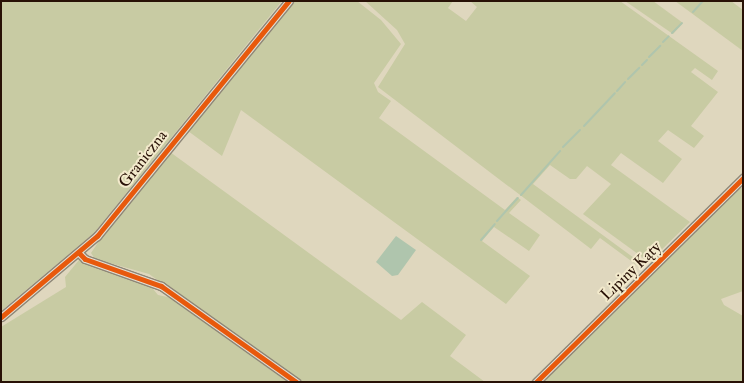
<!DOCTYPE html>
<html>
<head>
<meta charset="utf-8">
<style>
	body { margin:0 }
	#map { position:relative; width:744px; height:383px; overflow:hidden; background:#dfd7be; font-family:"IM FELL Double Pica",serif }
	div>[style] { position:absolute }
	.green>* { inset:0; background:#c8cba3 }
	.water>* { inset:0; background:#afc5ad }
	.stream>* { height:2px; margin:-1px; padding:0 1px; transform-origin:1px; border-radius:1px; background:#afc5ad }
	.roads { filter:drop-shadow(1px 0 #8e8677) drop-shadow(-1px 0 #8e8677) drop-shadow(0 1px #8e8677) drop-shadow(0 -1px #8e8677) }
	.minor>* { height:7px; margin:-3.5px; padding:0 3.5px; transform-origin:3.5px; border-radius:3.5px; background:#e5e1d5 }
	.cycleway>* { height:5px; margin:-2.5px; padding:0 2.5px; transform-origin:2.5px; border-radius:2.5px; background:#e8590c }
	span { translate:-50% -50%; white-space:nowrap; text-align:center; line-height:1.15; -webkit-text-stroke:4px #f3eacc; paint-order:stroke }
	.street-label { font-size:16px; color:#281106 }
	.frame { position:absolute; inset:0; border:2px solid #281106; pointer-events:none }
</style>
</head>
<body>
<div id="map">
	<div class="green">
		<i style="clip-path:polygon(1px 1px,282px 1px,94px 233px,1px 311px)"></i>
		<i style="clip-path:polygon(291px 1px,357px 1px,381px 20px,401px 44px,374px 83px,378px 92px,391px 101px,379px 118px,505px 210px,517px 197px,521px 200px,509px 213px,540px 235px,529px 251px,494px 227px,482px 241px,530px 276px,506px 304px,241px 110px,222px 156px,188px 131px)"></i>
		<i style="clip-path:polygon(365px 1px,453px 1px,448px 8px,466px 21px,477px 7px,470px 1px,620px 1px,718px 71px,712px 80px,695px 68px,691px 72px,718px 92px,691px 126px,704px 136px,694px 148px,668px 130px,658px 141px,682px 159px,663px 183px,621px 153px,611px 165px,690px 222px,649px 262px,583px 214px,611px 184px,587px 166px,576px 179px,570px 179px,550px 165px,533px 184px,645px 266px,642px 269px,600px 238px,591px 249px,378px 87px,405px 44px,397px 30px)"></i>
		<i style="clip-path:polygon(625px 1px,653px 1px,683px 23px,673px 34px)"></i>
		<i style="clip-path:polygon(675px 1px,731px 1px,743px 10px,743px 51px)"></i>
		<i style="clip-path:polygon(170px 152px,401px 320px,422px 302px,466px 335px,450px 356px,485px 382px,301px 382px,149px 274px,95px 259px,91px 253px,99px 241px)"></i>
		<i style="clip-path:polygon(740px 187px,743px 189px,743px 291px,721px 299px,724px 305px,743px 316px,743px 382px,542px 382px)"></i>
		<i style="clip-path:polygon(79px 260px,149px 284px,158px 295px,172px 298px,211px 323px,290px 382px,1px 382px,1px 327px,66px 287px,65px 277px)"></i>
	</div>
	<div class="water">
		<i style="clip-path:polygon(396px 236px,416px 250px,398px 275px,392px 276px,376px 262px)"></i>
	</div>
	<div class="stream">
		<i style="left:693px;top:12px;width:15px;rotate:-48deg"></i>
		<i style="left:672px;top:33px;width:14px;rotate:-45deg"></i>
		<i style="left:663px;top:42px;width:8px;rotate:-45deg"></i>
		<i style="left:649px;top:57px;width:16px;rotate:-45deg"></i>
		<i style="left:642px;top:65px;width:7px;rotate:-45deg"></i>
		<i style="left:628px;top:79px;width:16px;rotate:-45deg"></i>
		<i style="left:617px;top:91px;width:12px;rotate:-48deg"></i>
		<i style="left:584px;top:126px;width:45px;rotate:-46.8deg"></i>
		<i style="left:563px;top:147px;width:24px;rotate:-45deg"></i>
		<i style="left:521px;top:195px;width:59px;rotate:-48.4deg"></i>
		<i style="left:497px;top:221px;width:31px;rotate:-48deg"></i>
		<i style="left:481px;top:240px;width:21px;rotate:-49deg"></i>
	</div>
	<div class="roads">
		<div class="minor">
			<i style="left:79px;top:253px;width:8px;rotate:45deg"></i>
			<i style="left:85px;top:259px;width:81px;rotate:19.6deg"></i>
			<i style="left:161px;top:286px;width:166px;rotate:35.4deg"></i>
			<i style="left:1px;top:317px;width:126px;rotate:-40.2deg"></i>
			<i style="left:97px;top:236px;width:303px;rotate:-50.8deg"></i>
			<i style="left:536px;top:382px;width:291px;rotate:-44.6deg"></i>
		</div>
	</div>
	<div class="cycleway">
		<i style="left:79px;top:253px;width:8px;rotate:45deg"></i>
		<i style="left:85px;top:259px;width:81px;rotate:19.6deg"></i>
		<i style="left:161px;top:286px;width:166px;rotate:35.4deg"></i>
		<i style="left:1px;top:317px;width:126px;rotate:-40.2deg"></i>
		<i style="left:97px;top:236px;width:303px;rotate:-50.8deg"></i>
		<i style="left:536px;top:382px;width:291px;rotate:-44.6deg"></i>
	</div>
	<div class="street-label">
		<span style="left:143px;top:159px;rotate:-52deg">Graniczna</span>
		<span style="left:631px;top:271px;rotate:-44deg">Lipiny Kąty</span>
	</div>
	<div class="frame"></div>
</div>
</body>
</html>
